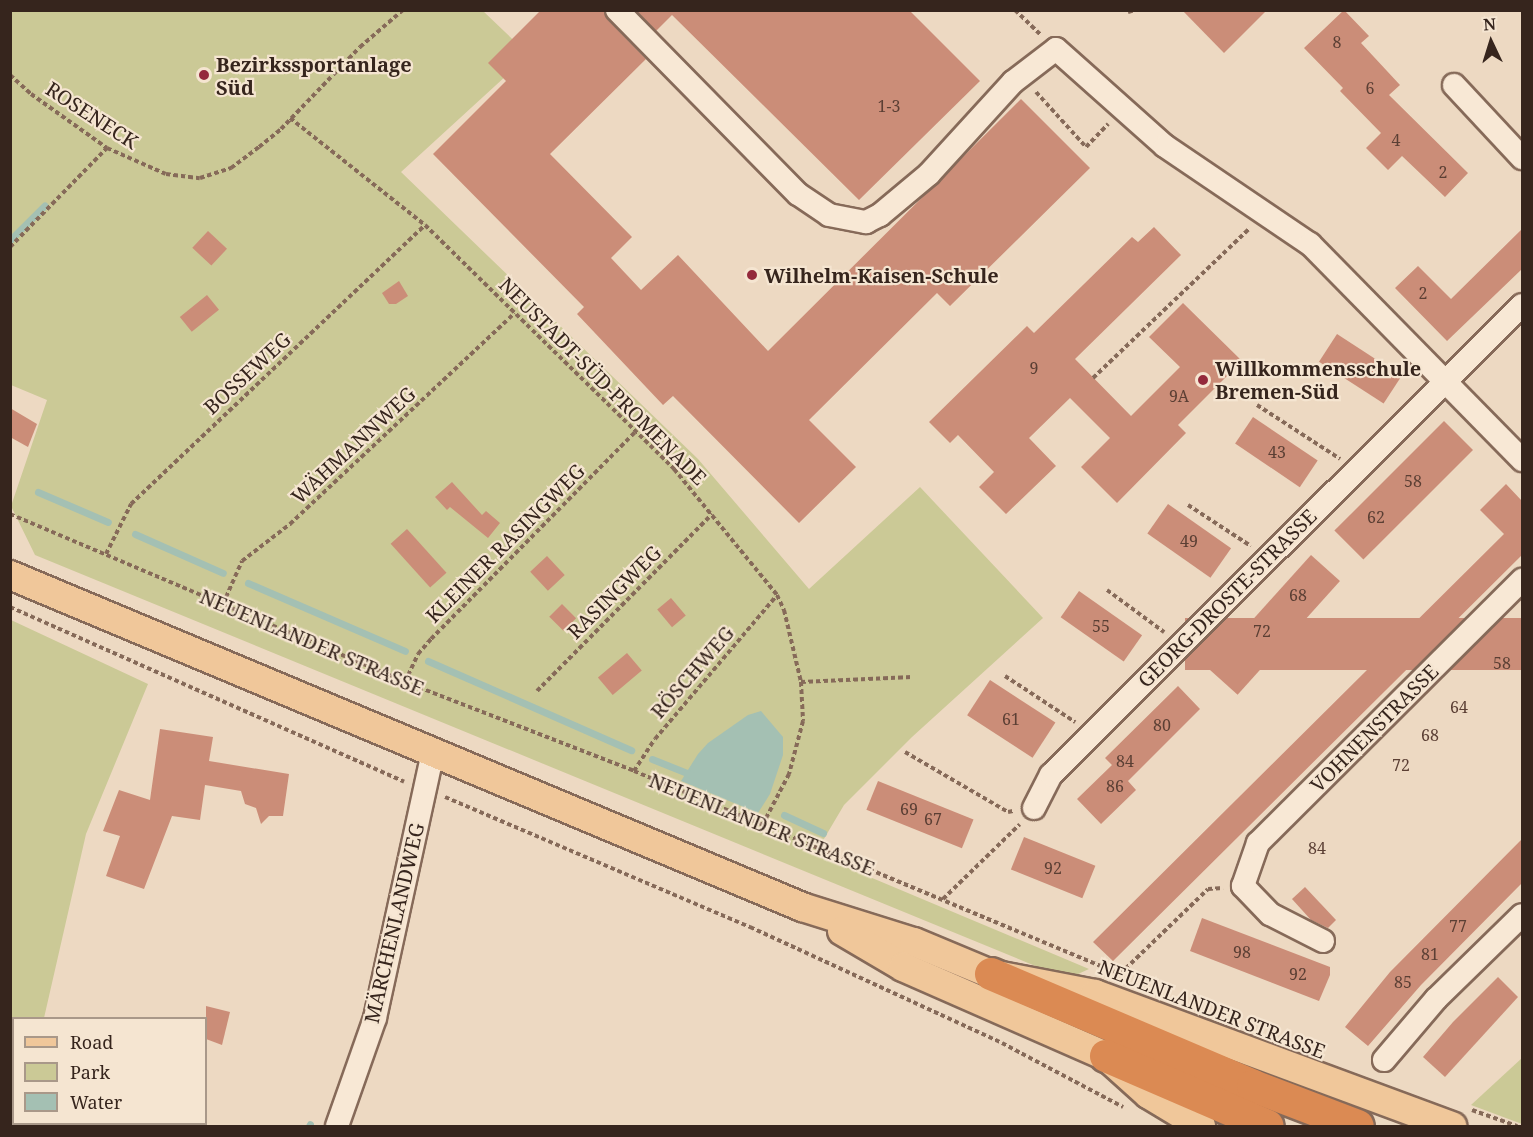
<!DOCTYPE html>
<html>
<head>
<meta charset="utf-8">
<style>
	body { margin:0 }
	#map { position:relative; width:1533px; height:1137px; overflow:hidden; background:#edd9c2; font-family:"Noto Serif",serif }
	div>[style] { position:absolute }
	.green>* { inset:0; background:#cbc996 }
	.water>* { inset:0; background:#a4c0b3 }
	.stream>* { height:7px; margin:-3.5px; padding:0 3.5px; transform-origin:3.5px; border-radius:3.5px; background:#a4c0b3 }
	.building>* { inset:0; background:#cb8d78; transform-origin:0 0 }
	.path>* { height:4px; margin-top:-2px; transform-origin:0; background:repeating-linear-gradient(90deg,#866a59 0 4.5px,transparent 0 7.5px) }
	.roads { filter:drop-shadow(2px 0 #866a59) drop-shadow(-2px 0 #866a59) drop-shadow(0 2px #866a59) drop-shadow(0 -2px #866a59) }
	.minor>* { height:22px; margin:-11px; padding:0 11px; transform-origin:11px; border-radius:11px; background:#f8e8d5 }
	.major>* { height:28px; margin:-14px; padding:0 14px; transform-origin:14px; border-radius:14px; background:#f0c79a }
	.highway>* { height:32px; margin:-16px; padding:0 16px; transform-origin:16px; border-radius:16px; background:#db8a53 }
	.dots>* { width:16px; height:16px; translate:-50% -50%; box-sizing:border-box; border:3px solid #f5e5d1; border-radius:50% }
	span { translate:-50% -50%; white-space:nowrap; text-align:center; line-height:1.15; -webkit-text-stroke:4.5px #f5e5d1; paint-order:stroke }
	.number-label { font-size:16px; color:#5b3f34 }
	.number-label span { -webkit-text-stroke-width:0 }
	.poi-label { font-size:20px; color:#36251d; font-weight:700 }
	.left { translate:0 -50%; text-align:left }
	.street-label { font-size:20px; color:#36251d }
	.frame { position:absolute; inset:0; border:12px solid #36251d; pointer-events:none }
	.legend { position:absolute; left:12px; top:1017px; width:195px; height:108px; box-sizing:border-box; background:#f5e5d1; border:2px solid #a99889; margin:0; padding:8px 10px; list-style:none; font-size:18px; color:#36251d }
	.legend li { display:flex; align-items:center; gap:12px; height:30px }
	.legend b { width:30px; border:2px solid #a99889 }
	.north { position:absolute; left:1461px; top:12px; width:60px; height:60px; -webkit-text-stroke:4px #f5e5d1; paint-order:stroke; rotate:356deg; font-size:16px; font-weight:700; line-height:24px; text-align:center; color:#36251d }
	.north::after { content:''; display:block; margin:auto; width:21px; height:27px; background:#36251d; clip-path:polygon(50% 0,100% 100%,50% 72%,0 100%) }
</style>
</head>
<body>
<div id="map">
	<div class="green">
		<i style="clip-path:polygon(10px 11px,483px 11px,529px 55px,401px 172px,698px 459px,809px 589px,920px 487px,1043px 618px,912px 737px,844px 805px,815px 854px,1089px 969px,1067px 979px,35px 555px,11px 506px,47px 400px,11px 385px)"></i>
		<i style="clip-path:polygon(11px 620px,148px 684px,86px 834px,44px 1018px,14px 1018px,14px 1124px,19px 1124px,19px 1126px,10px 1126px)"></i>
		<i style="clip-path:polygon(1522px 1058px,1522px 1124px,1471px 1105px)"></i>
	</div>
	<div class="water">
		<i style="clip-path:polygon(761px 711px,783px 737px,783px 755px,770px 794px,758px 813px,681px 781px,698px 754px,708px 743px,748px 715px)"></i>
	</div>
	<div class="stream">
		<i style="left:10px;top:240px;width:49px;rotate:-45deg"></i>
		<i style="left:38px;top:492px;width:76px;rotate:23.2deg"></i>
		<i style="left:135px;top:534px;width:96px;rotate:23.9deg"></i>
		<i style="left:248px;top:583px;width:171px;rotate:23.4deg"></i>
		<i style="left:428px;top:661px;width:222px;rotate:23.7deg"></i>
		<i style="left:652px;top:759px;width:43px;rotate:21.8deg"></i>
		<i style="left:784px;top:815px;width:43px;rotate:24.8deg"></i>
		<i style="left:309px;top:1126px;width:2px;rotate:-63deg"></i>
	</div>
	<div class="building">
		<i style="clip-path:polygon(541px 10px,604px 10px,607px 19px,646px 59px,550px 154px,632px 237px,611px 258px,641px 290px,678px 255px,768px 351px,1021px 99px,1090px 168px,950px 306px,937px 293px,809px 420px,856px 467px,799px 523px,673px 396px,663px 405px,577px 314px,584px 307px,433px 154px,506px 81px,488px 63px)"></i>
		<i style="clip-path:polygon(636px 10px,909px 10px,980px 81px,859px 200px,672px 15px,656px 31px)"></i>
		<i style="clip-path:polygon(1182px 10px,1267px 10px,1224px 53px)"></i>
		<i style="clip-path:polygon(1344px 10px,1369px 36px,1361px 43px,1400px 85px,1389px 95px,1468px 173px,1445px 197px,1402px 156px,1388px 170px,1366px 148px,1381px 133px,1340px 91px,1343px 88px,1304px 48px)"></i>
		<i style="clip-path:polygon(1154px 227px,1181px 255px,1075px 359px,1131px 416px,1180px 367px,1149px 337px,1183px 303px,1242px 361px,1178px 425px,1186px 433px,1117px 503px,1081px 467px,1110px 438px,1070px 398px,1029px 438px,1056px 466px,1006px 514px,979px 487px,994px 472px,958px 435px,950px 443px,929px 422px,1027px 326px,1034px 333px,1132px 237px,1138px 242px)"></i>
		<i style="clip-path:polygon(1522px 229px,1522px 269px,1447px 341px,1395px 288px,1418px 266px,1451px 299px)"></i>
		<i style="left:208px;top:231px;width:26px;height:23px;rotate:43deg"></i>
		<i style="clip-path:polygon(399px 281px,408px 296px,396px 304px,389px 304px,382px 293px)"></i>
		<i style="left:207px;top:295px;width:19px;height:35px;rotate:51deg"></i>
		<i style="left:1337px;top:334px;width:77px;height:33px;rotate:33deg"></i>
		<i style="clip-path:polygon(10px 408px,37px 424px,28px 447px,10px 437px)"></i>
		<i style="left:1253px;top:417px;width:78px;height:32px;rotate:34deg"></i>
		<i style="left:1444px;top:421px;width:41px;height:155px;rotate:45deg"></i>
		<i style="clip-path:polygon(452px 482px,482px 515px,486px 511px,500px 523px,488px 538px,450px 507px,447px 510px,435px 497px)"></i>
		<i style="clip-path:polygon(1506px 484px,1522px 501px,1522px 555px,1113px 961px,1093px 942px,1504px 534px,1480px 510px)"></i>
		<i style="left:1168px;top:504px;width:77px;height:36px;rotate:35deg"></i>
		<i style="left:407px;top:529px;width:59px;height:22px;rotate:48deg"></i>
		<i style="left:1311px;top:555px;width:39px;height:153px;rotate:42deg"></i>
		<i style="left:547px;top:556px;width:26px;height:23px;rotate:47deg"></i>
		<i style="left:1079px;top:591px;width:77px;height:32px;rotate:35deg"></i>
		<i style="left:671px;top:598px;width:23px;height:18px;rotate:50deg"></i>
		<i style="left:562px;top:604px;width:20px;height:18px;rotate:45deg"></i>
		<i style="left:1522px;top:618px;width:52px;height:337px;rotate:90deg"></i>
		<i style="left:627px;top:653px;width:23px;height:38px;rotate:50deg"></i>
		<i style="left:990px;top:680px;width:78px;height:42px;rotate:33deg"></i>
		<i style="clip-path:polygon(1178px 686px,1200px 709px,1128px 781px,1136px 790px,1101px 824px,1077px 799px,1112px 765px,1105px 758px)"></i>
		<i style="clip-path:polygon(160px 729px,213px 737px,209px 761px,289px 774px,283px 816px,269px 816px,261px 824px,256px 808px,245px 804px,241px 791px,205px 785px,200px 820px,172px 816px,144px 889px,106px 876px,120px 836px,103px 831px,119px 790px,150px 800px)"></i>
		<i style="left:878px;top:781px;width:103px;height:31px;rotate:22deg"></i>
		<i style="left:1024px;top:837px;width:77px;height:35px;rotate:22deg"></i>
		<i style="clip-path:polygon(1522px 839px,1522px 883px,1421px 985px,1368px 1046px,1345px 1027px,1390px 972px)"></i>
		<i style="clip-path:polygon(1305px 887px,1336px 920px,1328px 928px,1311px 920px,1292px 899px)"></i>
		<i style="clip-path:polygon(1202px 918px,1330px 967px,1330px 975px,1319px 1001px,1190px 951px)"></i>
		<i style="clip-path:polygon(1498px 977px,1518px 997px,1445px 1077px,1423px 1057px,1453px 1022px)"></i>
		<i style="clip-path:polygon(206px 1006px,230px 1012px,222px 1045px,206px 1039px)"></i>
	</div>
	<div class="path">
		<i style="left:1015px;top:10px;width:36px;rotate:44deg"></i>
		<i style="left:1128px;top:12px;width:7px;rotate:-16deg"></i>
		<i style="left:10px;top:75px;width:28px;rotate:42deg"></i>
		<i style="left:31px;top:94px;width:93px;rotate:35.4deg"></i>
		<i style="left:107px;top:148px;width:64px;rotate:23.8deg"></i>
		<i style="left:166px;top:174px;width:34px;rotate:7deg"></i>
		<i style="left:200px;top:178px;width:33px;rotate:-18deg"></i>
		<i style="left:231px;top:168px;width:35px;rotate:-37deg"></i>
		<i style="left:259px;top:147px;width:28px;rotate:-39deg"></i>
		<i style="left:281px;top:129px;width:114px;rotate:-46.1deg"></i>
		<i style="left:360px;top:47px;width:57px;rotate:-40.7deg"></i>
		<i style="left:1036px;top:92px;width:74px;rotate:47.7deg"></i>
		<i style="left:1086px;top:147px;width:32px;rotate:-46deg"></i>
		<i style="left:290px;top:118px;width:172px;rotate:38.4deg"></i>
		<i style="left:425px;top:225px;width:349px;rotate:44.4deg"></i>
		<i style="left:674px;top:469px;width:163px;rotate:50.7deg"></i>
		<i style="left:777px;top:595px;width:17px;rotate:65deg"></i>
		<i style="left:784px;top:610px;width:74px;rotate:76.7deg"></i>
		<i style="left:801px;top:682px;width:39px;rotate:87deg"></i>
		<i style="left:803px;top:721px;width:55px;rotate:104.8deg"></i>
		<i style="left:789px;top:774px;width:56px;rotate:117.5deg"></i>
		<i style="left:10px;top:247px;width:139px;rotate:-45.6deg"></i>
		<i style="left:1093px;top:378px;width:216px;rotate:-43.7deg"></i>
		<i style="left:1257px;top:405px;width:99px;rotate:33deg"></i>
		<i style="left:1188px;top:505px;width:75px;rotate:33.1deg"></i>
		<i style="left:10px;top:514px;width:429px;rotate:23deg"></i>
		<i style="left:405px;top:682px;width:246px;rotate:21.2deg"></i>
		<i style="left:634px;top:771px;width:521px;rotate:22.68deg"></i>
		<i style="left:106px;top:554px;width:56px;rotate:-63.4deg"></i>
		<i style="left:131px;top:504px;width:405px;rotate:-43.5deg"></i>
		<i style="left:1107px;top:590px;width:71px;rotate:36.4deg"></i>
		<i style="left:223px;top:604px;width:47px;rotate:-66.2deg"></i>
		<i style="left:242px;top:561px;width:61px;rotate:-37.6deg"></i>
		<i style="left:290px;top:524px;width:308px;rotate:-43.2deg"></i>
		<i style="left:10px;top:607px;width:431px;rotate:23.9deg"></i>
		<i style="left:1005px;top:676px;width:84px;rotate:33.3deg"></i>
		<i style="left:405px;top:682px;width:31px;rotate:-65deg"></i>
		<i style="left:418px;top:654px;width:20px;rotate:-49deg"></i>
		<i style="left:431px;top:639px;width:292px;rotate:-45.4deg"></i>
		<i style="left:801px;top:682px;width:111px;rotate:-2.6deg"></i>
		<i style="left:537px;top:691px;width:249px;rotate:-45.3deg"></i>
		<i style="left:905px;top:752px;width:119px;rotate:30.2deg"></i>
		<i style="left:1008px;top:812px;width:5px;rotate:-11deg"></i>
		<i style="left:634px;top:771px;width:38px;rotate:-57deg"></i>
		<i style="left:655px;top:739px;width:189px;rotate:-49.7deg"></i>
		<i style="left:445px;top:797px;width:332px;rotate:23.1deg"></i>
		<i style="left:750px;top:927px;width:277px;rotate:24.7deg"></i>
		<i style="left:1002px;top:1043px;width:137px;rotate:27.9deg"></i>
		<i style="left:943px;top:899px;width:107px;rotate:-44.2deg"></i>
		<i style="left:1120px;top:974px;width:122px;rotate:-44deg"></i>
		<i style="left:1208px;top:889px;width:15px;rotate:-4deg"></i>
		<i style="left:1472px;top:1110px;width:48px;rotate:19.6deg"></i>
	</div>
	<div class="roads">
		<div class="minor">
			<i style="left:617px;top:10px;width:258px;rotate:45.5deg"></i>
			<i style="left:798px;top:194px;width:37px;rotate:34deg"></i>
			<i style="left:829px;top:215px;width:38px;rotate:11deg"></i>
			<i style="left:866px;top:222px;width:16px;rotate:-27deg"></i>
			<i style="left:880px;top:215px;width:64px;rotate:-39.9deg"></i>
			<i style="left:929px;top:174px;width:125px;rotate:-47.6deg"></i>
			<i style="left:1013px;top:82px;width:54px;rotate:-37.5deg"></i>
			<i style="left:1056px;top:49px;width:146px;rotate:41.7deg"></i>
			<i style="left:1165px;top:146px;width:175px;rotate:34.1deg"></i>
			<i style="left:1310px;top:244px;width:303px;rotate:45.5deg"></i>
			<i style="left:1454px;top:85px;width:100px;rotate:47deg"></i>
			<i style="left:1034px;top:808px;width:37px;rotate:-63deg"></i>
			<i style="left:1051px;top:775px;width:665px;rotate:-44.94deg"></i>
			<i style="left:1323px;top:941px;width:59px;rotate:-153deg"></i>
			<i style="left:1270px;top:914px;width:39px;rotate:-134deg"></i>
			<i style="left:1243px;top:886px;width:46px;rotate:-70.8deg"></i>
			<i style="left:1258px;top:843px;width:373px;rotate:-44.9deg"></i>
			<i style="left:1384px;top:1060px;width:80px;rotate:-49.6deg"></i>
			<i style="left:1436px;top:999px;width:120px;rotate:-44.3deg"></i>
			<i style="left:337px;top:1126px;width:114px;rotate:-70.6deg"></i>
			<i style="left:375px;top:1018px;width:272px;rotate:-77.7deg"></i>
		</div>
		<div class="major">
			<i style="left:10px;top:575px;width:859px;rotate:22.74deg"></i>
			<i style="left:802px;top:907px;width:117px;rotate:17.4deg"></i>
			<i style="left:914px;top:942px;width:83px;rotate:22.6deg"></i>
			<i style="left:991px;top:974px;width:106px;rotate:10.9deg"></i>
			<i style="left:1095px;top:994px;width:381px;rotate:20.3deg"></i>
			<i style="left:842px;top:931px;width:71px;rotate:30.5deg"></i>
			<i style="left:903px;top:967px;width:222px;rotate:23.7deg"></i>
			<i style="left:1106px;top:1056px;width:57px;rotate:42.1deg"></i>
			<i style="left:1148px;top:1094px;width:62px;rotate:31.1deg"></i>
		</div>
		<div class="highway">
			<i style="left:991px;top:974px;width:285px;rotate:23.1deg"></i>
			<i style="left:1253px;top:1086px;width:112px;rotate:20.9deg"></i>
			<i style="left:1106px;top:1056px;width:176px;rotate:23.4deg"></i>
		</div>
	</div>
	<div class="dots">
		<i style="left:204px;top:75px;background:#942a3c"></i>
		<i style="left:752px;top:275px;background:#942a3c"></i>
		<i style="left:1203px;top:380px;background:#942a3c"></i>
	</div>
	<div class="number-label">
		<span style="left:1337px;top:42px">8</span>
		<span style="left:1370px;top:88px">6</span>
		<span style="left:889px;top:106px">1-3</span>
		<span style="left:1396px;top:140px">4</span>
		<span style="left:1443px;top:172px">2</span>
		<span style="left:1423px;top:293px">2</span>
		<span style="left:1034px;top:368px">9</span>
		<span style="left:1179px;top:396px">9A</span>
		<span style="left:1277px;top:452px">43</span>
		<span style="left:1413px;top:481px">58</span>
		<span style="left:1376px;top:517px">62</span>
		<span style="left:1189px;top:541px">49</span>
		<span style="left:1298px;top:595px">68</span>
		<span style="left:1101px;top:626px">55</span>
		<span style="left:1262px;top:631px">72</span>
		<span style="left:1502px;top:663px">58</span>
		<span style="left:1459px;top:707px">64</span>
		<span style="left:1011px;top:719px">61</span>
		<span style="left:1162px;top:725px">80</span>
		<span style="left:1430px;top:735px">68</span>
		<span style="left:1125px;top:761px">84</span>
		<span style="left:1401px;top:765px">72</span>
		<span style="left:1115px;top:786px">86</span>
		<span style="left:909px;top:809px">69</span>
		<span style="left:933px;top:819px">67</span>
		<span style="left:1317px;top:848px">84</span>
		<span style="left:1053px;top:868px">92</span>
		<span style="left:1458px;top:926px">77</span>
		<span style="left:1242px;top:952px">98</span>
		<span style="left:1430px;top:954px">81</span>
		<span style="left:1298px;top:974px">92</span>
		<span style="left:1403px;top:982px">85</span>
	</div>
	<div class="poi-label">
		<span class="left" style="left:216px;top:76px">Bezirkssportanlage<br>Süd</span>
		<span class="left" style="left:764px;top:275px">Wilhelm-Kaisen-Schule</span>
		<span class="left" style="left:1215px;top:380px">Willkommensschule<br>Bremen-Süd</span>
	</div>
	<div class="street-label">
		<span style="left:92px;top:115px;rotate:33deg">ROSENECK</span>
		<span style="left:247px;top:373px;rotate:-43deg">BOSSEWEG</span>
		<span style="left:603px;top:381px;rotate:45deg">NEUSTADT-SÜD-PROMENADE</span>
		<span style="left:353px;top:445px;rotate:-43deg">WÄHMANNWEG</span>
		<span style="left:505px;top:543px;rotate:-45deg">KLEINER RASINGWEG</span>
		<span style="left:614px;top:592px;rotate:-45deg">RASINGWEG</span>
		<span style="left:1227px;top:598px;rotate:-45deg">GEORG-DROSTE-STRASSE</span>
		<span style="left:312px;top:642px;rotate:23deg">NEUENLANDER STRASSE</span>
		<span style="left:692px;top:672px;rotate:-49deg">RÖSCHWEG</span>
		<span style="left:1374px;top:728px;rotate:-45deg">VOHNENSTRASSE</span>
		<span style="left:762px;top:824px;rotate:22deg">NEUENLANDER STRASSE</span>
		<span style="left:394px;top:923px;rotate:-77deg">MÄRCHENLANDWEG</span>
		<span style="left:1212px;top:1009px;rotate:21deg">NEUENLANDER STRASSE</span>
	</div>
	<div class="frame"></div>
	<ul class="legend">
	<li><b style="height:8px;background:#f0c79a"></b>Road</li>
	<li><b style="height:16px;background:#cbc996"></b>Park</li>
	<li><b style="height:16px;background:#a4c0b3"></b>Water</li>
	</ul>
	<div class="north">N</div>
</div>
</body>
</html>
